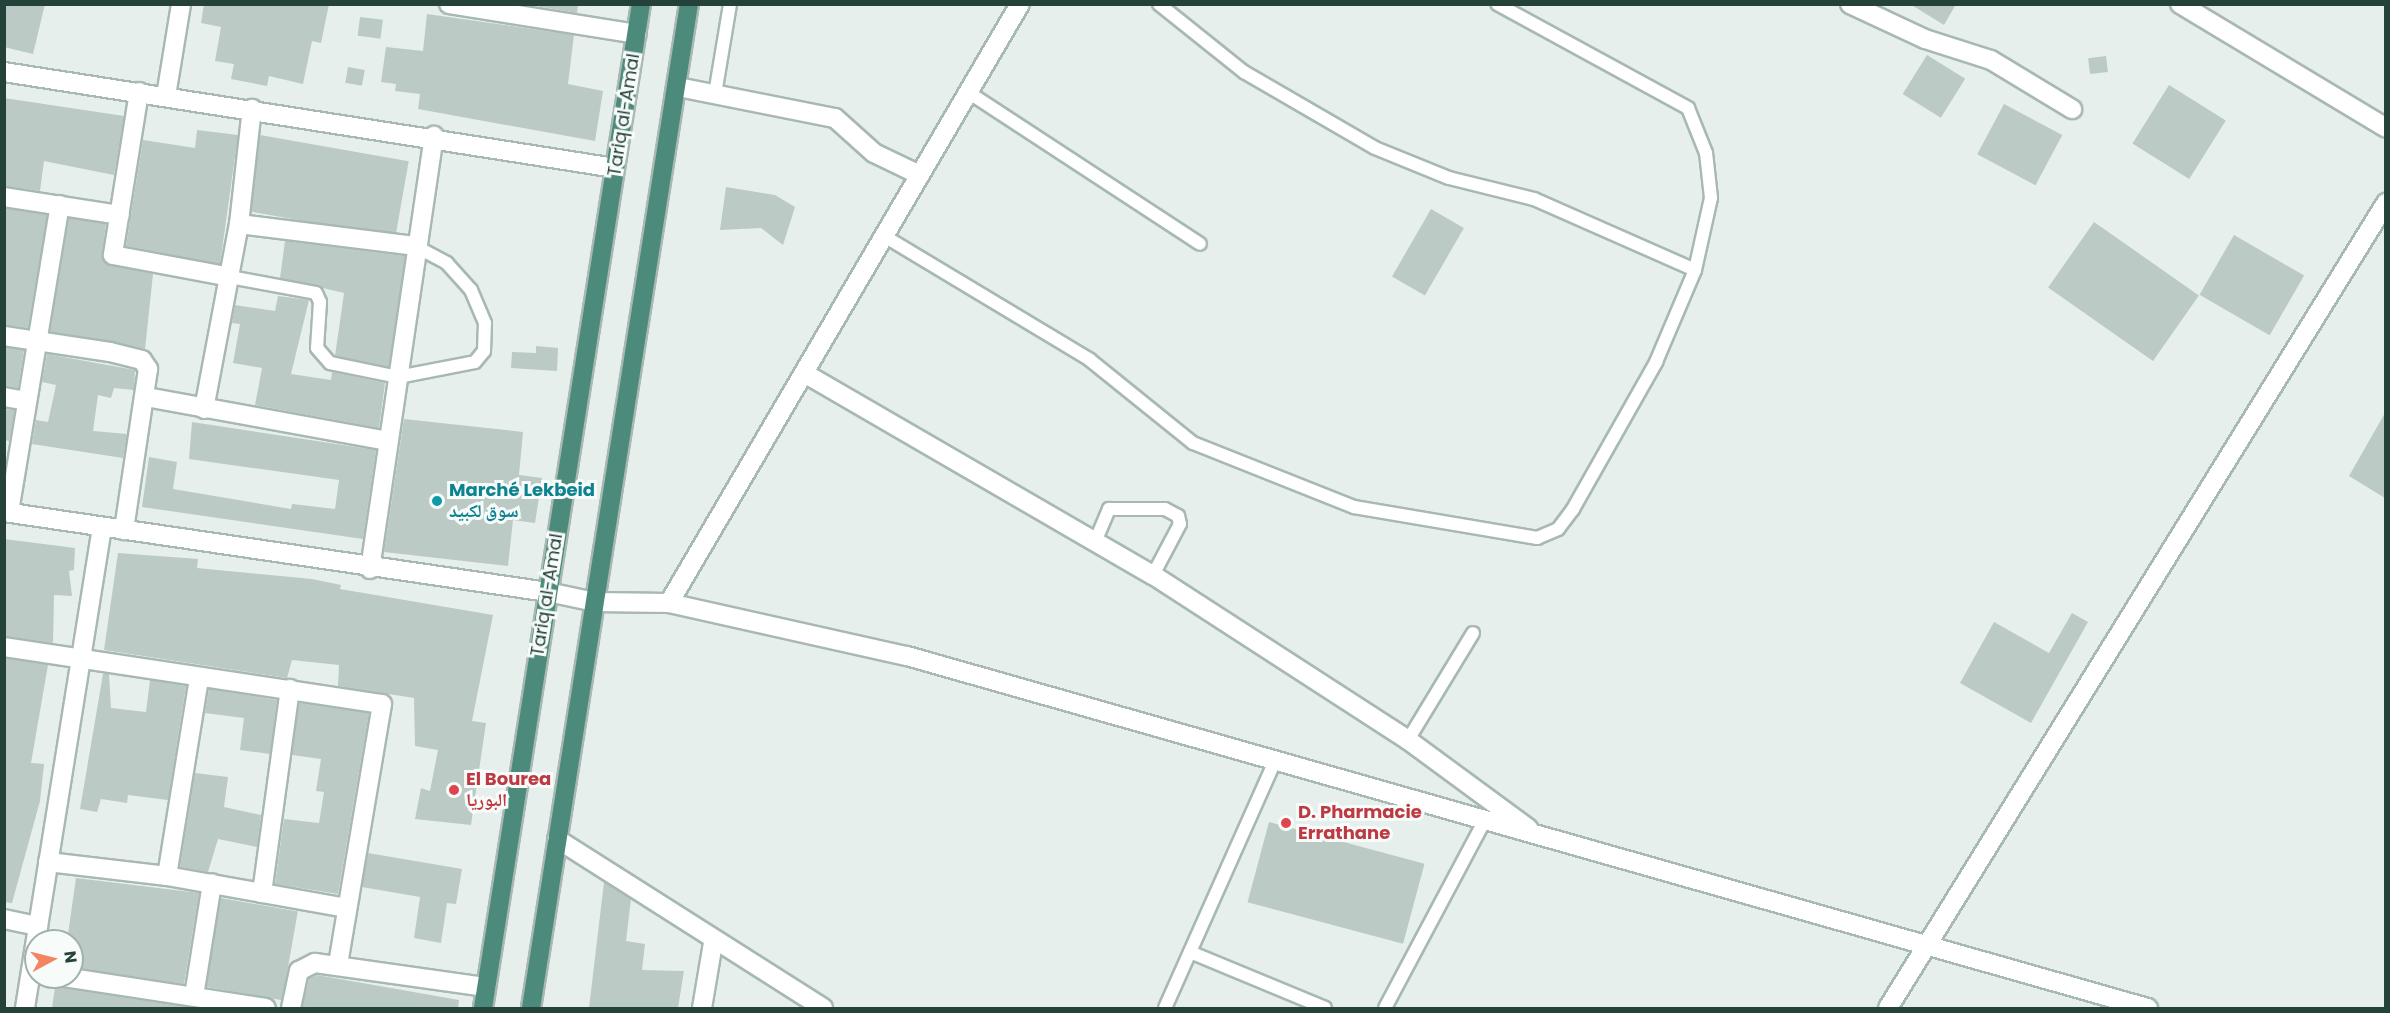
<!DOCTYPE html>
<html>
<head>
<meta charset="utf-8">
<style>
	body { margin:0 }
	#map { position:relative; width:2390px; height:1013px; overflow:hidden; background:#e6efeb; font-family:Poppins,"Noto Naskh Arabic",sans-serif }
	div>[style] { position:absolute }
	.building>* { inset:0; background:#bbcac4; transform-origin:0 0 }
	.roads { filter:drop-shadow(2px 0 #a8b8b2) drop-shadow(-2px 0 #a8b8b2) drop-shadow(0 2px #a8b8b2) drop-shadow(0 -2px #a8b8b2) }
	.service>* { height:12px; margin:-6px; padding:0 6px; transform-origin:6px; border-radius:6px; background:#fff }
	.minor>* { height:18px; margin:-9px; padding:0 9px; transform-origin:9px; border-radius:9px; background:#fff }
	.tertiary>* { height:18px; margin:-9px; padding:0 9px; transform-origin:9px; border-radius:9px; background:#fff }
	.trunk>* { height:18px; margin:-9px; padding:0 9px; transform-origin:9px; border-radius:9px; background:#4c8a7c }
	.dots>* { width:16px; height:16px; translate:-50% -50%; box-sizing:border-box; border:3px solid #f7fbf9; border-radius:50% }
	span { translate:-50% -50%; white-space:nowrap; text-align:center; line-height:1.15; -webkit-text-stroke:6px #f7fbf9; paint-order:stroke }
	.street-label { font-size:18px; color:#24423a }
	.culture-label { font-size:18px; color:#0d838f; font-weight:700 }
	.left { translate:0 -50%; text-align:left }
	.health-label { font-size:18px; color:#be3a42; font-weight:700 }
	.frame { position:absolute; inset:0; border:6px solid #24423a; pointer-events:none }
	.north { position:absolute; left:24px; top:929px; width:60px; height:60px; box-sizing:border-box; background:#f7fbf9; border:2px solid #a3b1ad; border-radius:50%; rotate:83deg; font-size:16px; font-weight:700; line-height:24px; text-align:center; color:#24423a }
	.north::after { content:''; display:block; margin:auto; width:21px; height:27px; background:#f4845f; clip-path:polygon(50% 0,100% 100%,50% 72%,0 100%) }
</style>
</head>
<body>
<div id="map">
	<div class="building">
		<i style="clip-path:polygon(4px 4px,45px 4px,33px 54px,4px 47px)"></i>
		<i style="clip-path:polygon(204px 4px,329px 4px,321px 43px,312px 41px,303px 84px,269px 76px,267px 86px,231px 79px,234px 64px,215px 61px,221px 27px,201px 23px)"></i>
		<i style="clip-path:polygon(524px 4px,578px 4px,577px 13px)"></i>
		<i style="clip-path:polygon(1910px 4px,1956px 4px,1944px 25px)"></i>
		<i style="clip-path:polygon(427px 14px,574px 35px,568px 84px,603px 91px,595px 141px,418px 109px,420px 94px,395px 91px,396px 84px,381px 82px,386px 47px,423px 51px)"></i>
		<i style="left:360px;top:17px;width:23px;height:19px;rotate:7deg"></i>
		<i style="left:1927px;top:55px;width:45px;height:46px;rotate:32deg"></i>
		<i style="left:2106px;top:56px;width:16px;height:18px;rotate:83deg"></i>
		<i style="left:348px;top:67px;width:17px;height:16px;rotate:10deg"></i>
		<i style="left:2169px;top:85px;width:67px;height:69px;rotate:32deg"></i>
		<i style="clip-path:polygon(4px 98px,124px 116px,114px 175px,44px 161px,40px 191px,4px 186px)"></i>
		<i style="left:2004px;top:104px;width:66px;height:57px;rotate:28deg"></i>
		<i style="clip-path:polygon(197px 130px,238px 135px,220px 264px,126px 246px,143px 140px,195px 148px)"></i>
		<i style="left:260px;top:135px;width:151px;height:77px;rotate:10deg"></i>
		<i style="clip-path:polygon(726px 187px,775px 195px,795px 207px,783px 245px,761px 228px,720px 230px)"></i>
		<i style="clip-path:polygon(4px 208px,47px 215px,28px 328px,4px 325px)"></i>
		<i style="left:1431px;top:209px;width:38px;height:78px;rotate:30deg"></i>
		<i style="clip-path:polygon(69px 218px,106px 224px,102px 254px,106px 264px,153px 274px,145px 349px,50px 332px)"></i>
		<i style="left:2094px;top:222px;width:128px;height:80px;rotate:35deg"></i>
		<i style="left:2234px;top:235px;width:81px;height:69px;rotate:30deg"></i>
		<i style="clip-path:polygon(285px 241px,405px 256px,389px 367px,335px 356px,344px 293px,280px 278px)"></i>
		<i style="clip-path:polygon(278px 296px,309px 300px,291px 374px,331px 380px,332px 372px,385px 383px,379px 428px,255px 405px,262px 368px,233px 363px,240px 324px,232px 323px,235px 305px,275px 311px)"></i>
		<i style="clip-path:polygon(536px 346px,558px 348px,557px 371px,511px 368px,512px 352px,536px 353px)"></i>
		<i style="clip-path:polygon(4px 347px,24px 350px,18px 388px,4px 386px)"></i>
		<i style="clip-path:polygon(47px 354px,135px 370px,134px 390px,114px 388px,111px 398px,98px 395px,93px 431px,127px 434px,123px 458px,32px 444px,36px 420px,48px 422px,56px 385px,42px 382px)"></i>
		<i style="clip-path:polygon(4px 409px,15px 410px,9px 441px,4px 440px)"></i>
		<i style="clip-path:polygon(2385px 413px,2385px 498px,2349px 476px)"></i>
		<i style="clip-path:polygon(404px 419px,523px 432px,519px 475px,542px 478px,535px 523px,513px 520px,508px 566px,384px 552px)"></i>
		<i style="clip-path:polygon(192px 422px,376px 450px,363px 539px,142px 507px,149px 457px,177px 462px,173px 489px,291px 509px,292px 504px,335px 509px,339px 480px,189px 459px)"></i>
		<i style="clip-path:polygon(4px 539px,75px 548px,74px 570px,69px 571px,72px 596px,54px 595px,53px 643px,4px 636px)"></i>
		<i style="clip-path:polygon(118px 553px,198px 559px,197px 568px,312px 579px,341px 585px,340px 589px,493px 615px,472px 721px,486px 723px,471px 825px,415px 819px,421px 788px,430px 791px,438px 750px,415px 746px,414px 698px,338px 686px,339px 665px,292px 660px,287px 678px,104px 650px)"></i>
		<i style="clip-path:polygon(2072px 613px,2088px 622px,2031px 723px,1960px 683px,1994px 622px,2049px 653px)"></i>
		<i style="clip-path:polygon(4px 658px,48px 665px,31px 763px,44px 764px,40px 801px,12px 903px,4px 902px)"></i>
		<i style="clip-path:polygon(103px 674px,109px 674px,111px 708px,146px 712px,150px 680px,186px 686px,168px 800px,128px 795px,127px 803px,101px 799px,97px 812px,80px 809px)"></i>
		<i style="clip-path:polygon(209px 689px,277px 700px,270px 754px,240px 750px,244px 718px,205px 713px)"></i>
		<i style="clip-path:polygon(299px 703px,369px 713px,338px 894px,275px 884px,284px 819px,319px 823px,324px 792px,316px 791px,321px 759px,292px 755px)"></i>
		<i style="clip-path:polygon(195px 773px,228px 777px,224px 807px,261px 815px,257px 847px,218px 839px,208px 872px,180px 867px)"></i>
		<i style="left:1269px;top:822px;width:161px;height:83px;rotate:15deg"></i>
		<i style="clip-path:polygon(368px 853px,462px 869px,456px 904px,447px 903px,441px 943px,414px 938px,420px 897px,362px 887px)"></i>
		<i style="clip-path:polygon(76px 878px,199px 893px,184px 984px,72px 967px,72px 941px,67px 941px)"></i>
		<i style="clip-path:polygon(604px 882px,631px 899px,626px 941px,645px 944px,642px 970px,684px 971px,678px 1008px,589px 1008px)"></i>
		<i style="left:221px;top:898px;width:78px;height:90px;rotate:10deg"></i>
		<i style="clip-path:polygon(317px 975px,459px 1000px,458px 1008px,302px 1008px,309px 979px)"></i>
		<i style="clip-path:polygon(55px 987px,192px 1008px,52px 1008px)"></i>
	</div>
	<div class="roads">
		<div class="service">
			<i style="left:1159px;top:4px;width:109px;rotate:38.7deg"></i>
			<i style="left:1244px;top:72px;width:151px;rotate:30.1deg"></i>
			<i style="left:1375px;top:148px;width:80px;rotate:22.1deg"></i>
			<i style="left:1449px;top:178px;width:88px;rotate:13.9deg"></i>
			<i style="left:1534px;top:199px;width:176px;rotate:23.8deg"></i>
			<i style="left:968px;top:92px;width:277px;rotate:33.2deg"></i>
			<i style="left:715px;top:94px;width:91px;rotate:-80.5deg"></i>
			<i style="left:884px;top:236px;width:240px;rotate:31deg"></i>
			<i style="left:1090px;top:360px;width:132px;rotate:38.9deg"></i>
			<i style="left:1193px;top:443px;width:173px;rotate:21.7deg"></i>
			<i style="left:1354px;top:507px;width:186px;rotate:9.6deg"></i>
			<i style="left:1537px;top:538px;width:23px;rotate:-23deg"></i>
			<i style="left:1558px;top:529px;width:25px;rotate:-53deg"></i>
			<i style="left:1573px;top:509px;width:169px;rotate:-60.5deg"></i>
			<i style="left:1656px;top:362px;width:100px;rotate:-67deg"></i>
			<i style="left:1695px;top:270px;width:74px;rotate:-77.5deg"></i>
			<i style="left:1711px;top:198px;width:45px;rotate:-96.3deg"></i>
			<i style="left:1706px;top:153px;width:48px;rotate:-111.8deg"></i>
			<i style="left:1688px;top:108px;width:217px;rotate:-151.4deg"></i>
			<i style="left:230px;top:277px;width:87px;rotate:10.5deg"></i>
			<i style="left:316px;top:293px;width:10px;rotate:66deg"></i>
			<i style="left:320px;top:302px;width:46px;rotate:93.7deg"></i>
			<i style="left:317px;top:348px;width:20px;rotate:49deg"></i>
			<i style="left:330px;top:363px;width:69px;rotate:11.6deg"></i>
			<i style="left:398px;top:377px;width:78px;rotate:-11deg"></i>
			<i style="left:475px;top:362px;width:14px;rotate:-51deg"></i>
			<i style="left:484px;top:351px;width:28px;rotate:-88deg"></i>
			<i style="left:485px;top:323px;width:36px;rotate:-113deg"></i>
			<i style="left:471px;top:290px;width:36px;rotate:-132deg"></i>
			<i style="left:447px;top:263px;width:36px;rotate:-152deg"></i>
			<i style="left:1095px;top:542px;width:36px;rotate:-67deg"></i>
			<i style="left:1109px;top:509px;width:56px"></i>
			<i style="left:1165px;top:509px;width:15px;rotate:28deg"></i>
			<i style="left:1178px;top:516px;width:8px;rotate:76deg"></i>
			<i style="left:1180px;top:524px;width:58px;rotate:117.9deg"></i>
			<i style="left:1408px;top:740px;width:125px;rotate:-58.7deg"></i>
			<i style="left:1190px;top:952px;width:146px;rotate:22.5deg"></i>
			<i style="left:1165px;top:1008px;width:270px;rotate:-66deg"></i>
			<i style="left:1385px;top:1008px;width:213px;rotate:-62deg"></i>
		</div>
		<div class="minor">
			<i style="left:449px;top:4px;width:190px;rotate:9.1deg"></i>
			<i style="left:1850px;top:4px;width:83px;rotate:25deg"></i>
			<i style="left:1925px;top:39px;width:69px;rotate:17.7deg"></i>
			<i style="left:1991px;top:60px;width:95px;rotate:31.2deg"></i>
			<i style="left:2180px;top:4px;width:240px;rotate:31deg"></i>
			<i style="left:4px;top:72px;width:618px;rotate:8.93deg"></i>
			<i style="left:678px;top:87px;width:160px;rotate:11.2deg"></i>
			<i style="left:835px;top:118px;width:52px;rotate:41.9deg"></i>
			<i style="left:874px;top:153px;width:51px;rotate:25.6deg"></i>
			<i style="left:139px;top:92px;width:165px;rotate:99.1deg"></i>
			<i style="left:113px;top:255px;width:119px;rotate:10.6deg"></i>
			<i style="left:166px;top:96px;width:93px;rotate:-80.7deg"></i>
			<i style="left:4px;top:197px;width:117px;rotate:8.8deg"></i>
			<i style="left:239px;top:224px;width:177px;rotate:7.1deg"></i>
			<i style="left:4px;top:336px;width:107px;rotate:8.6deg"></i>
			<i style="left:110px;top:352px;width:33px;rotate:14deg"></i>
			<i style="left:142px;top:360px;width:11px;rotate:56deg"></i>
			<i style="left:148px;top:369px;width:163px;rotate:98.5deg"></i>
			<i style="left:804px;top:373px;width:403px;rotate:30.1deg"></i>
			<i style="left:1153px;top:575px;width:304px;rotate:32.9deg"></i>
			<i style="left:1408px;top:740px;width:149px;rotate:36.3deg"></i>
			<i style="left:4px;top:397px;width:23px;rotate:10deg"></i>
			<i style="left:146px;top:397px;width:246px;rotate:10.3deg"></i>
			<i style="left:204px;top:409px;width:188px;rotate:-79.3deg"></i>
			<i style="left:239px;top:224px;width:116px;rotate:-83.6deg"></i>
			<i style="left:9px;top:512px;width:311px;rotate:-80.6deg"></i>
			<i style="left:370px;top:569px;width:438px;rotate:-81.6deg"></i>
			<i style="left:548px;top:592px;width:48px;rotate:12deg"></i>
			<i style="left:595px;top:602px;width:74px;rotate:0.8deg"></i>
			<i style="left:669px;top:603px;width:244px;rotate:12.6deg"></i>
			<i style="left:907px;top:656px;width:1290px;rotate:15.84deg"></i>
			<i style="left:669px;top:603px;width:694px;rotate:-59.63deg"></i>
			<i style="left:4px;top:647px;width:382px;rotate:8.6deg"></i>
			<i style="left:382px;top:704px;width:263px;rotate:99.6deg"></i>
			<i style="left:557px;top:839px;width:315px;rotate:32.4deg"></i>
			<i style="left:48px;top:862px;width:120px;rotate:6.7deg"></i>
			<i style="left:167px;top:876px;width:183px;rotate:10.1deg"></i>
			<i style="left:167px;top:876px;width:200px;rotate:-80.8deg"></i>
			<i style="left:262px;top:893px;width:206px;rotate:-82.2deg"></i>
			<i style="left:4px;top:919px;width:35px;rotate:12deg"></i>
			<i style="left:64px;top:977px;width:204px;rotate:8.7deg"></i>
			<i style="left:194px;top:996px;width:114px;rotate:-80.9deg"></i>
			<i style="left:25px;top:1008px;width:487px;rotate:-80.9deg"></i>
			<i style="left:291px;top:1008px;width:38px;rotate:-78deg"></i>
			<i style="left:299px;top:971px;width:18px;rotate:-27deg"></i>
			<i style="left:315px;top:963px;width:173px;rotate:8deg"></i>
			<i style="left:702px;top:1008px;width:66px;rotate:-80.4deg"></i>
			<i style="left:1888px;top:1008px;width:947px;rotate:-58.26deg"></i>
		</div>
		<div class="tertiary">
			<i style="left:4px;top:512px;width:550px;rotate:8.37deg"></i>
		</div>
		<div class="trunk">
			<i style="left:483px;top:1008px;width:1016px;rotate:-81.06deg"></i>
			<i style="left:531px;top:1008px;width:1016px;rotate:-81.06deg"></i>
		</div>
	</div>
	<div class="dots">
		<i style="left:437px;top:501px;background:#0f9aa8"></i>
		<i style="left:454px;top:790px;background:#e0444e"></i>
		<i style="left:1286px;top:823px;background:#e0444e"></i>
	</div>
	<div class="street-label">
		<span style="left:624px;top:115px;rotate:-81deg">Tariq al-Amal</span>
		<span style="left:547px;top:595px;rotate:-81deg">Tariq al-Amal</span>
	</div>
	<div class="culture-label">
		<span class="left" style="left:449px;top:501px">Marché Lekbeid<br>سوق لكبيد</span>
	</div>
	<div class="health-label">
		<span class="left" style="left:466px;top:790px">El Bourea<br>البوريا</span>
		<span class="left" style="left:1298px;top:823px">D. Pharmacie<br>Errathane</span>
	</div>
	<div class="frame"></div>
	<div class="north">N</div>
</div>
</body>
</html>
